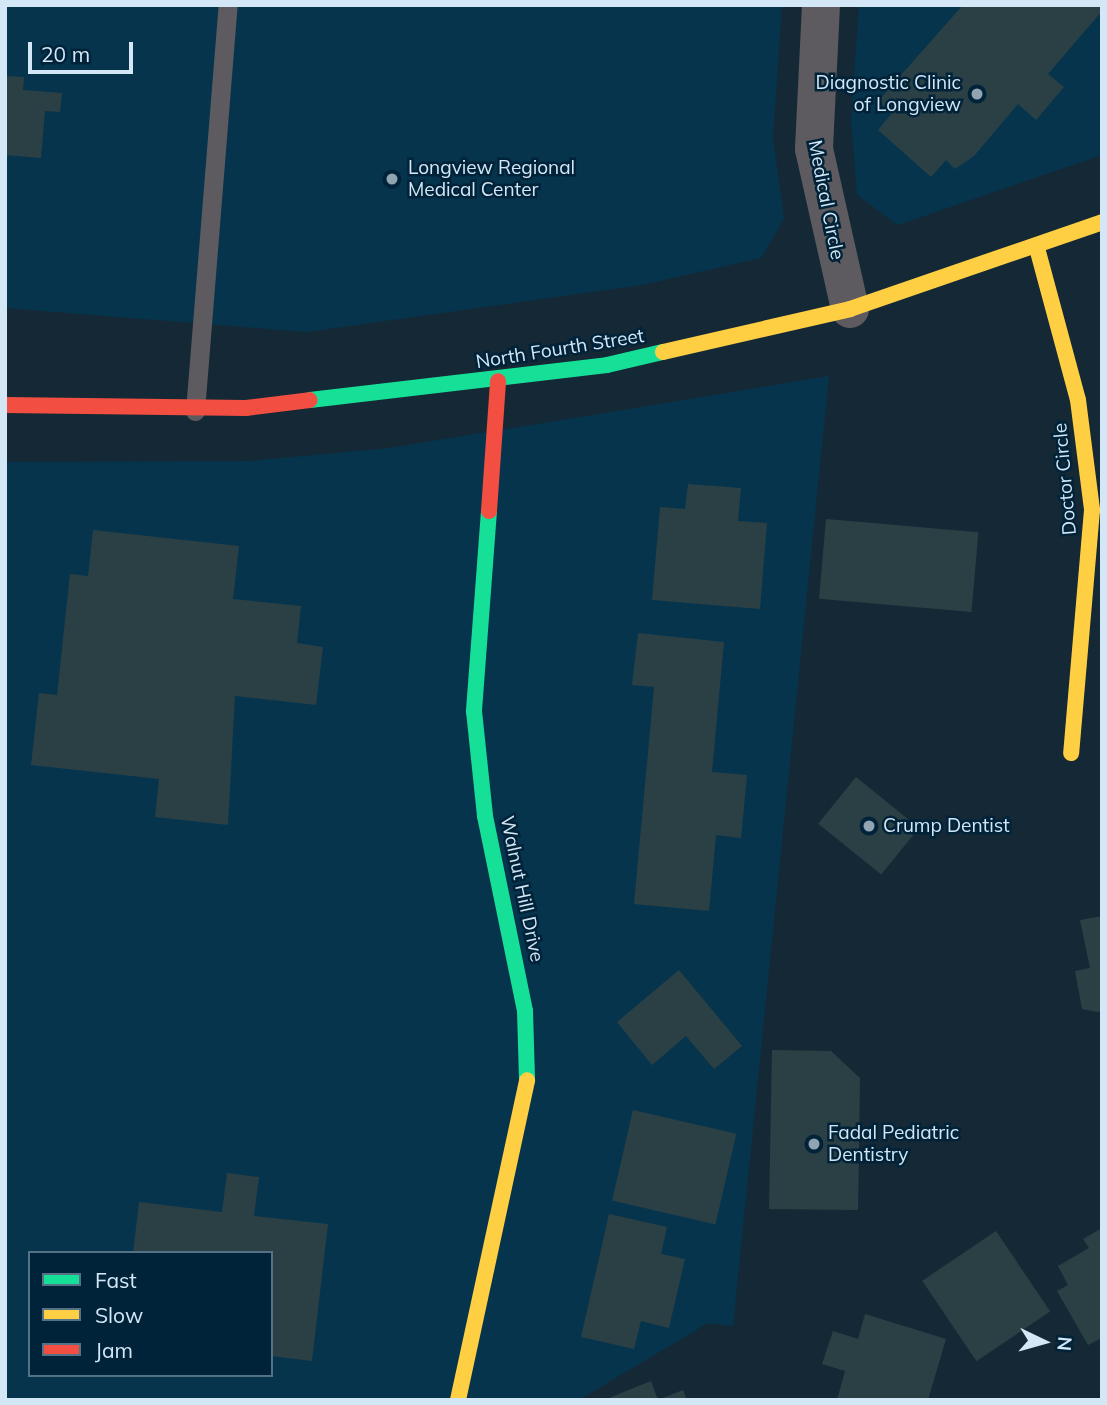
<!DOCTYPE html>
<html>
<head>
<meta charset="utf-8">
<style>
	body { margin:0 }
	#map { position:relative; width:1107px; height:1405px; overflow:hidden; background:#142935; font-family:Mulish,sans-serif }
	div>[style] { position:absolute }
	.built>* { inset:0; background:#06344d }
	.building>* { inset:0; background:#2b4045; transform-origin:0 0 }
	.lane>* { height:19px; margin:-9.5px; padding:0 9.5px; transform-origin:9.5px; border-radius:9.5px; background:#5d5b5f }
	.street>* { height:38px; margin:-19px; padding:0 19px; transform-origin:19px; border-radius:19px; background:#5d5b5f }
	.fast>* { height:16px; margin:-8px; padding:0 8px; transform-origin:8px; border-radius:8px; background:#16e098 }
	.slow>* { height:16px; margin:-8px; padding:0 8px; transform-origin:8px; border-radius:8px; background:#ffcf43 }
	.jam>* { height:16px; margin:-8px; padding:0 8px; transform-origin:8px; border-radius:8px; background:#f24e42 }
	.dots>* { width:19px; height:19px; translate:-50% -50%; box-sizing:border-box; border:4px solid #002339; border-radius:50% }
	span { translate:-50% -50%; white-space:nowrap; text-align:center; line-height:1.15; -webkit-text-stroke:5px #002339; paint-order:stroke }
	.poi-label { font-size:19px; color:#d3e7f6 }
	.right { translate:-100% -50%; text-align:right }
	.left { translate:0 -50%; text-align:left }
	.street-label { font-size:19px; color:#d3e7f6 }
	.frame { position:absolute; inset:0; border:7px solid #d3e7f6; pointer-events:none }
	.legend { position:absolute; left:28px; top:1251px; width:245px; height:126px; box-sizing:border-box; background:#002339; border:2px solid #547185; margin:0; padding:9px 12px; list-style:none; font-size:21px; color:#d3e7f6 }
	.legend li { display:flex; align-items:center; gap:14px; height:35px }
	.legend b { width:35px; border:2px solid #547185 }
	.north { position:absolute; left:1009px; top:1307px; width:70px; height:70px; -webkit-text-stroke:5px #002339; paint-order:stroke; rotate:95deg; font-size:19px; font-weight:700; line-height:28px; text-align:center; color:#d3e7f6 }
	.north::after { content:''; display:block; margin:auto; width:24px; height:32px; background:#d3e7f6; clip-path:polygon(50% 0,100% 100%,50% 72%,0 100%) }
	.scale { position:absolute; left:28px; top:42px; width:105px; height:32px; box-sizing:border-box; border:4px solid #d3e7f6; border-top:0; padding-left:9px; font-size:21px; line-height:24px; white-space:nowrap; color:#d3e7f6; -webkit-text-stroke:5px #002339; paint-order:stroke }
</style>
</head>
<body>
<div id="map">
	<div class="built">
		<i style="clip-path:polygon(5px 5px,782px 5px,773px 138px,784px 219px,761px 258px,642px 285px,307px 332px,5px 308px)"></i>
		<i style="clip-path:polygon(859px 5px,1102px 5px,1102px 155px,898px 225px,857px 195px,851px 119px)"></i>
		<i style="clip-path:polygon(evenodd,829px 376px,733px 1326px,708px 1323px,579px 1400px,5px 1400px,5px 462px,249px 461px,390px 448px,829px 376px,30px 1253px,271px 1253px,271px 1375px,30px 1375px,30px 1253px)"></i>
	</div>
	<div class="building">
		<i style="clip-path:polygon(963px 5px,1102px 5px,1102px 11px,1048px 74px,1064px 87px,1036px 120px,1018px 104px,974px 156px,955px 169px,946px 160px,931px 177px,878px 130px,892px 113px,878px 101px)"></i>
		<i style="clip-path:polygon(5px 76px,24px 77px,23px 90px,62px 93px,60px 112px,45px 111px,41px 158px,5px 155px)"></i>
		<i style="clip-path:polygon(688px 484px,741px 488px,738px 521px,767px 523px,760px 609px,652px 600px,660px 507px,685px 509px)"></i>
		<i style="left:826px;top:519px;width:153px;height:80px;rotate:5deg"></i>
		<i style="clip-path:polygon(93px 530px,239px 546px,233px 599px,301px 606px,297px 643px,323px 647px,316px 705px,235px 696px,228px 825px,155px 817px,159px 779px,31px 765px,39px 693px,57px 695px,70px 574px,88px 576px)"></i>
		<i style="clip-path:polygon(638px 633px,724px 642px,712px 772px,747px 775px,741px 838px,716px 835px,709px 911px,634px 904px,654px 687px,632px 685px)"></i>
		<i style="left:856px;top:777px;width:81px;height:60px;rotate:39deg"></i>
		<i style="clip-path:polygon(1102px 916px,1102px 1011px,1097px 1012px,1082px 1009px,1075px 971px,1090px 968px,1080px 920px)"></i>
		<i style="clip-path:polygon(679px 970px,742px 1046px,714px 1069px,686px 1036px,652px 1065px,617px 1022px)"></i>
		<i style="clip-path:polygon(772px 1050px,831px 1051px,860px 1078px,858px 1210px,769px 1209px)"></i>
		<i style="left:633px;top:1110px;width:106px;height:93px;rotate:13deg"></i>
		<i style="clip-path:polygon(227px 1173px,259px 1177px,254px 1216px,328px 1224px,312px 1361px,271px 1356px,271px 1253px,133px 1253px,139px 1202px,222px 1212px)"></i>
		<i style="clip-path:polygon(609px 1214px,667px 1227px,661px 1254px,685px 1259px,669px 1328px,641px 1321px,634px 1349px,581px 1337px)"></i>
		<i style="clip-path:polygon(1102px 1228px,1102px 1338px,1088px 1345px,1057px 1291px,1068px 1285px,1058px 1266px,1089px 1248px,1083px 1239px)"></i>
		<i style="left:996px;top:1231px;width:97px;height:89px;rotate:56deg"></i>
		<i style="clip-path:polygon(865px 1314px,946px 1339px,928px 1400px,837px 1400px,845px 1371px,822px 1364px,833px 1331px,858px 1339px)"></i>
		<i style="clip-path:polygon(651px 1381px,658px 1400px,683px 1390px,687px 1400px,604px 1400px)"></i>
	</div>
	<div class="lane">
		<i style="left:195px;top:411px;width:407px;rotate:-85.4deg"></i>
	</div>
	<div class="street">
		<i style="left:821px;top:5px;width:144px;rotate:92.8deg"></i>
		<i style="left:814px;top:149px;width:164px;rotate:77.3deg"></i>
	</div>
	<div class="fast">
		<i style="left:310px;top:400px;width:299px;rotate:-6.7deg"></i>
		<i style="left:607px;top:365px;width:57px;rotate:-13.1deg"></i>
		<i style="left:489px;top:511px;width:201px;rotate:94.3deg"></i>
		<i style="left:474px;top:711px;width:106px;rotate:84deg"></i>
		<i style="left:485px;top:816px;width:199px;rotate:78.4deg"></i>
		<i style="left:525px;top:1011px;width:69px;rotate:88.3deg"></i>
	</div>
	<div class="slow">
		<i style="left:1037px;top:248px;width:157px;rotate:74.9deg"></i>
		<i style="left:1078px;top:400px;width:111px;rotate:82.7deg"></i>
		<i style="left:1092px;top:510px;width:244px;rotate:94.9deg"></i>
		<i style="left:663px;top:352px;width:192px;rotate:-12.9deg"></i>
		<i style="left:850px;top:309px;width:267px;rotate:-19deg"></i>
		<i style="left:458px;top:1400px;width:327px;rotate:-77.8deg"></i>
	</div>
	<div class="jam">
		<i style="left:5px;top:405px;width:241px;rotate:0.7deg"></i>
		<i style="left:246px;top:408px;width:64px;rotate:-7.1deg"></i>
		<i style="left:489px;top:511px;width:130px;rotate:-86deg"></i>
	</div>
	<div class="dots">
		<i style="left:977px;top:94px;background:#90a4b2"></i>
		<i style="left:392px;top:179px;background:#90a4b2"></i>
		<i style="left:869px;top:826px;background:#90a4b2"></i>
		<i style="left:814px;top:1144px;background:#90a4b2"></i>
	</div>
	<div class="poi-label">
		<span class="right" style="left:961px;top:94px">Diagnostic Clinic<br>of Longview</span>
		<span class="left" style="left:408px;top:179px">Longview Regional<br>Medical Center</span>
		<span class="left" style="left:883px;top:826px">Crump Dentist</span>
		<span class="left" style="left:828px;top:1144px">Fadal Pediatric<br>Dentistry</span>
	</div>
	<div class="street-label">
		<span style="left:826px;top:200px;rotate:79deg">Medical Circle</span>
		<span style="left:560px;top:349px;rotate:-9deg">North Fourth Street</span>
		<span style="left:1065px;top:479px;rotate:-95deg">Doctor Circle</span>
		<span style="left:522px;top:889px;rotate:78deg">Walnut Hill Drive</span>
	</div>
	<div class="frame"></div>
	<ul class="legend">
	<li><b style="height:9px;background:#16e098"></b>Fast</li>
	<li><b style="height:9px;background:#ffcf43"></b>Slow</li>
	<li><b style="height:9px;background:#f24e42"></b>Jam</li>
	</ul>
	<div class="north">N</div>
	<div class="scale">20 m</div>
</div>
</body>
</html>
